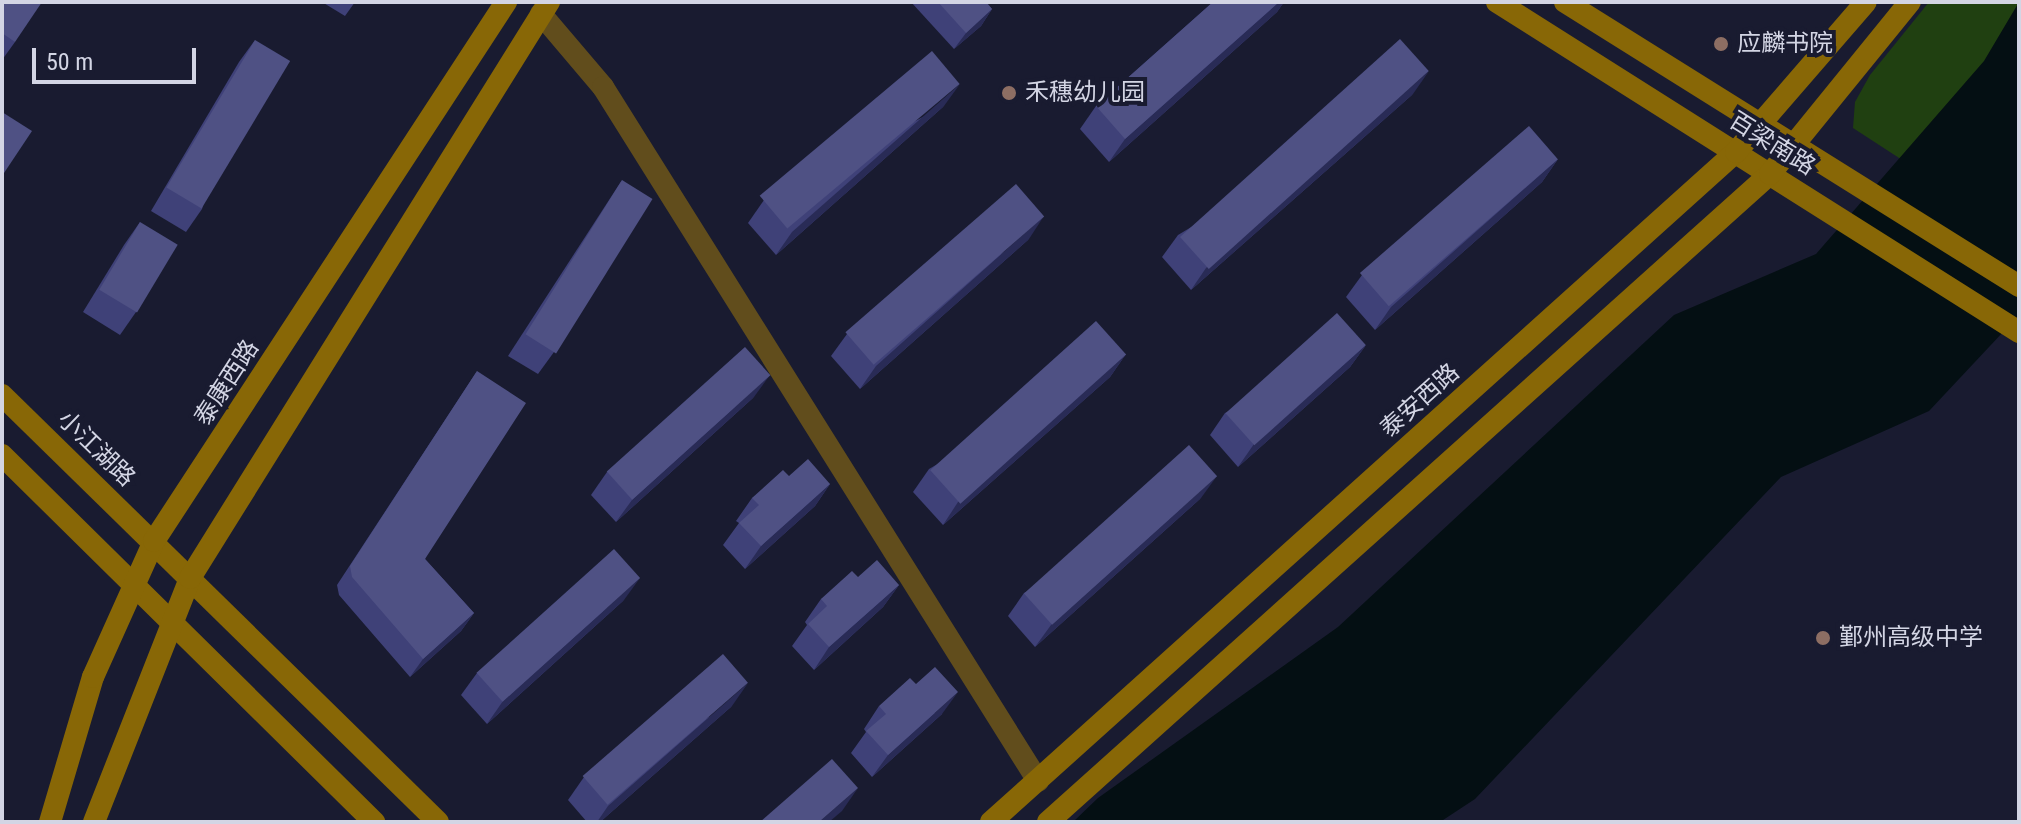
<!DOCTYPE html>
<html>
<head>
<meta charset="utf-8">
<style>
	body { margin:0 }
	#map { position:relative; width:2021px; height:824px; overflow:hidden; background:#191b30; font-family:"Roboto Condensed","Noto Sans SC",sans-serif }
	div>[style] { position:absolute }
	.green>* { inset:0; background:#204011 }
	.water>* { inset:0; background:#040f13 }
	.minor>* { height:22px; margin:-11px; padding:0 11px; transform-origin:11px; border-radius:11px; background:#614d1c }
	.secondary>* { height:22px; margin:-11px; padding:0 11px; transform-origin:11px; border-radius:11px; background:#886706 }
	.wall>* { inset:0; background:#3f4178 }
	.shaded-wall>* { inset:0; background:#292b56 }
	.building>* { inset:0; background:#4f5184; transform-origin:0 0 }
	.dots>* { width:22px; height:22px; translate:-50% -50%; box-sizing:border-box; border:4px solid #191b30; border-radius:50% }
	span { translate:-50% -50%; white-space:nowrap; text-align:center; line-height:1.15; -webkit-text-stroke:8px #191b30; paint-order:stroke }
	.poi-label { font-size:24px; color:#d3d5e4 }
	.left { translate:0 -50%; text-align:left }
	.street-label { font-size:24px; color:#d3d5e4 }
	.frame { position:absolute; inset:0; border:4px solid #d3d5e4; pointer-events:none }
	.scale { position:absolute; left:32px; top:48px; width:164px; height:36px; box-sizing:border-box; border:4px solid #d3d5e4; border-top:0; padding-left:10px; font-size:24px; line-height:28px; white-space:nowrap; color:#d3d5e4; -webkit-text-stroke:6px #191b30; paint-order:stroke }
</style>
</head>
<body>
<div id="map">
	<div class="green">
		<i style="clip-path:polygon(1929px 2px,2019px 2px,2019px 236px,1853px 128px,1855px 102px,1870px 75px)"></i>
	</div>
	<div class="water">
		<i style="clip-path:polygon(2019px 2px,2019px 315px,1929px 411px,1781px 477px,1475px 799px,1440px 822px,1073px 822px,1098px 798px,1338px 627px,1674px 315px,1816px 254px,1984px 61px)"></i>
	</div>
	<div class="minor">
		<i style="left:541px;top:14px;width:96px;rotate:49.7deg"></i>
		<i style="left:603px;top:87px;width:819px;rotate:57.92deg"></i>
	</div>
	<div class="secondary">
		<i style="left:1497px;top:2px;width:618px;rotate:32.3deg"></i>
		<i style="left:1565px;top:2px;width:536px;rotate:32.03deg"></i>
		<i style="left:2px;top:395px;width:610px;rotate:44.4deg"></i>
		<i style="left:2px;top:455px;width:523px;rotate:44.61deg"></i>
		<i style="left:50px;top:822px;width:151px;rotate:-73.5deg"></i>
		<i style="left:93px;top:677px;width:149px;rotate:-65.8deg"></i>
		<i style="left:154px;top:541px;width:644px;rotate:-56.85deg"></i>
		<i style="left:94px;top:822px;width:262px;rotate:-68.5deg"></i>
		<i style="left:190px;top:578px;width:679px;rotate:-58.07deg"></i>
		<i style="left:991px;top:822px;width:1002px;rotate:-41.97deg"></i>
		<i style="left:1736px;top:152px;width:198px;rotate:-49.1deg"></i>
		<i style="left:1048px;top:822px;width:970px;rotate:-41.91deg"></i>
		<i style="left:1770px;top:174px;width:222px;rotate:-50.9deg"></i>
	</div>
	<div class="wall">
		<i style="clip-path:polygon(2px 2px,15px 42px,2px 60px)"></i>
		<i style="clip-path:polygon(322px 2px,355px 2px,345px 16px)"></i>
		<i style="clip-path:polygon(911px 2px,986px 2px,992px 9px,981px 26px,954px 49px)"></i>
		<i style="clip-path:polygon(1213px 2px,1284px 2px,1277px 12px,1109px 162px,1080px 129px,1096px 106px)"></i>
		<i style="clip-path:polygon(255px 40px,202px 209px,186px 232px,151px 211px,239px 62px)"></i>
		<i style="clip-path:polygon(1413px 94px,1191px 290px,1162px 257px,1178px 235px)"></i>
		<i style="clip-path:polygon(944px 106px,776px 255px,748px 223px,764px 200px)"></i>
		<i style="clip-path:polygon(1558px 159px,1542px 182px,1375px 330px,1346px 297px,1362px 275px)"></i>
		<i style="clip-path:polygon(622px 180px,554px 352px,538px 374px,508px 356px)"></i>
		<i style="clip-path:polygon(140px 222px,136px 312px,120px 335px,83px 312px,124px 245px)"></i>
		<i style="clip-path:polygon(1029px 239px,860px 389px,831px 356px,847px 334px)"></i>
		<i style="clip-path:polygon(1366px 345px,1350px 367px,1238px 467px,1210px 435px,1225px 413px)"></i>
		<i style="clip-path:polygon(1126px 354px,1110px 377px,943px 525px,913px 492px,929px 469px)"></i>
		<i style="clip-path:polygon(477px 371px,425px 559px,474px 613px,461px 631px,410px 677px,339px 595px,337px 585px)"></i>
		<i style="clip-path:polygon(754px 397px,616px 522px,591px 495px,607px 472px)"></i>
		<i style="clip-path:polygon(789px 476px,830px 484px,815px 506px,745px 569px,723px 545px,739px 523px,736px 521px,752px 498px)"></i>
		<i style="clip-path:polygon(1201px 498px,1035px 647px,1008px 616px,1024px 593px)"></i>
		<i style="clip-path:polygon(858px 577px,899px 585px,883px 607px,814px 670px,792px 646px,807px 625px,805px 622px,821px 599px)"></i>
		<i style="clip-path:polygon(624px 600px,487px 724px,461px 695px,477px 673px)"></i>
		<i style="clip-path:polygon(732px 706px,600px 822px,587px 822px,568px 800px,584px 777px)"></i>
		<i style="clip-path:polygon(879px 706px,942px 714px,872px 777px,851px 753px,866px 732px,864px 729px)"></i>
	</div>
	<div class="shaded-wall">
		<i style="clip-path:polygon(1279px 2px,1284px 2px,1277px 12px,1109px 162px,1125px 139px)"></i>
		<i style="clip-path:polygon(992px 9px,981px 26px,954px 49px,966px 33px)"></i>
		<i style="clip-path:polygon(1429px 71px,1413px 94px,1191px 290px,1206px 268px)"></i>
		<i style="clip-path:polygon(960px 84px,944px 106px,776px 255px,792px 232px)"></i>
		<i style="clip-path:polygon(1558px 159px,1542px 182px,1375px 330px,1391px 307px)"></i>
		<i style="clip-path:polygon(1044px 216px,1029px 239px,860px 389px,876px 366px)"></i>
		<i style="clip-path:polygon(1366px 345px,1350px 367px,1238px 467px,1254px 444px)"></i>
		<i style="clip-path:polygon(1126px 354px,1110px 377px,943px 525px,958px 502px)"></i>
		<i style="clip-path:polygon(770px 375px,754px 397px,616px 522px,632px 500px)"></i>
		<i style="clip-path:polygon(1217px 476px,1201px 498px,1035px 647px,1051px 625px)"></i>
		<i style="clip-path:polygon(830px 484px,815px 506px,745px 569px,761px 546px)"></i>
		<i style="clip-path:polygon(640px 578px,624px 600px,487px 724px,503px 701px)"></i>
		<i style="clip-path:polygon(899px 585px,883px 607px,814px 670px,829px 647px)"></i>
		<i style="clip-path:polygon(474px 613px,461px 631px,410px 677px,423px 659px)"></i>
		<i style="clip-path:polygon(748px 683px,732px 706px,600px 822px,597px 822px,608px 806px)"></i>
		<i style="clip-path:polygon(958px 692px,942px 714px,872px 777px,888px 755px)"></i>
		<i style="clip-path:polygon(858px 788px,842px 811px,829px 822px,819px 822px)"></i>
	</div>
	<div class="building">
		<i style="clip-path:polygon(2px 2px,42px 2px,15px 42px,2px 33px)"></i>
		<i style="clip-path:polygon(938px 2px,986px 2px,992px 9px,966px 33px)"></i>
		<i style="clip-path:polygon(1213px 2px,1279px 2px,1125px 139px,1096px 106px)"></i>
		<i style="left:1400px;top:39px;width:43px;height:296px;rotate:48deg"></i>
		<i style="left:255px;top:40px;width:41px;height:172px;rotate:31deg"></i>
		<i style="left:932px;top:51px;width:43px;height:225px;rotate:50deg"></i>
		<i style="clip-path:polygon(2px 112px,32px 131px,2px 176px)"></i>
		<i style="left:1529px;top:126px;width:44px;height:224px;rotate:49deg"></i>
		<i style="left:622px;top:180px;width:36px;height:182px;rotate:32deg"></i>
		<i style="left:1016px;top:184px;width:43px;height:226px;rotate:49deg"></i>
		<i style="left:140px;top:222px;width:44px;height:79px;rotate:31deg"></i>
		<i style="left:1337px;top:313px;width:43px;height:150px;rotate:48deg"></i>
		<i style="left:1096px;top:321px;width:45px;height:223px;rotate:48deg"></i>
		<i style="left:745px;top:347px;width:38px;height:186px;rotate:48deg"></i>
		<i style="clip-path:polygon(477px 371px,526px 403px,425px 559px,474px 613px,423px 659px,352px 577px,350px 566px)"></i>
		<i style="left:1189px;top:445px;width:42px;height:222px;rotate:48deg"></i>
		<i style="clip-path:polygon(808px 459px,830px 484px,761px 546px,739px 523px,759px 505px,752px 498px,783px 470px,789px 476px)"></i>
		<i style="left:614px;top:549px;width:39px;height:185px;rotate:48deg"></i>
		<i style="clip-path:polygon(877px 560px,899px 585px,829px 647px,808px 624px,827px 606px,821px 599px,852px 571px,858px 577px)"></i>
		<i style="left:723px;top:654px;width:38px;height:186px;rotate:49deg"></i>
		<i style="clip-path:polygon(935px 667px,958px 692px,888px 755px,866px 731px,886px 714px,879px 706px,910px 678px,916px 684px)"></i>
		<i style="clip-path:polygon(832px 759px,858px 788px,819px 822px,760px 822px)"></i>
	</div>
	<div class="dots">
		<i style="left:1721px;top:44px;background:#8d6e63"></i>
		<i style="left:1009px;top:93px;background:#8d6e63"></i>
		<i style="left:1823px;top:638px;background:#8d6e63"></i>
	</div>
	<div class="poi-label">
		<span class="left" style="left:1737px;top:44px">应麟书院</span>
		<span class="left" style="left:1025px;top:93px">禾穗幼儿园</span>
		<span class="left" style="left:1839px;top:638px">鄞州高级中学</span>
	</div>
	<div class="street-label">
		<span style="left:1772px;top:144px;rotate:32deg">百梁南路</span>
		<span style="left:227px;top:383px;rotate:-57deg">泰康西路</span>
		<span style="left:1420px;top:401px;rotate:-42deg">泰安西路</span>
		<span style="left:96px;top:449px;rotate:44deg">小江湖路</span>
	</div>
	<div class="frame"></div>
	<div class="scale">50 m</div>
</div>
</body>
</html>
